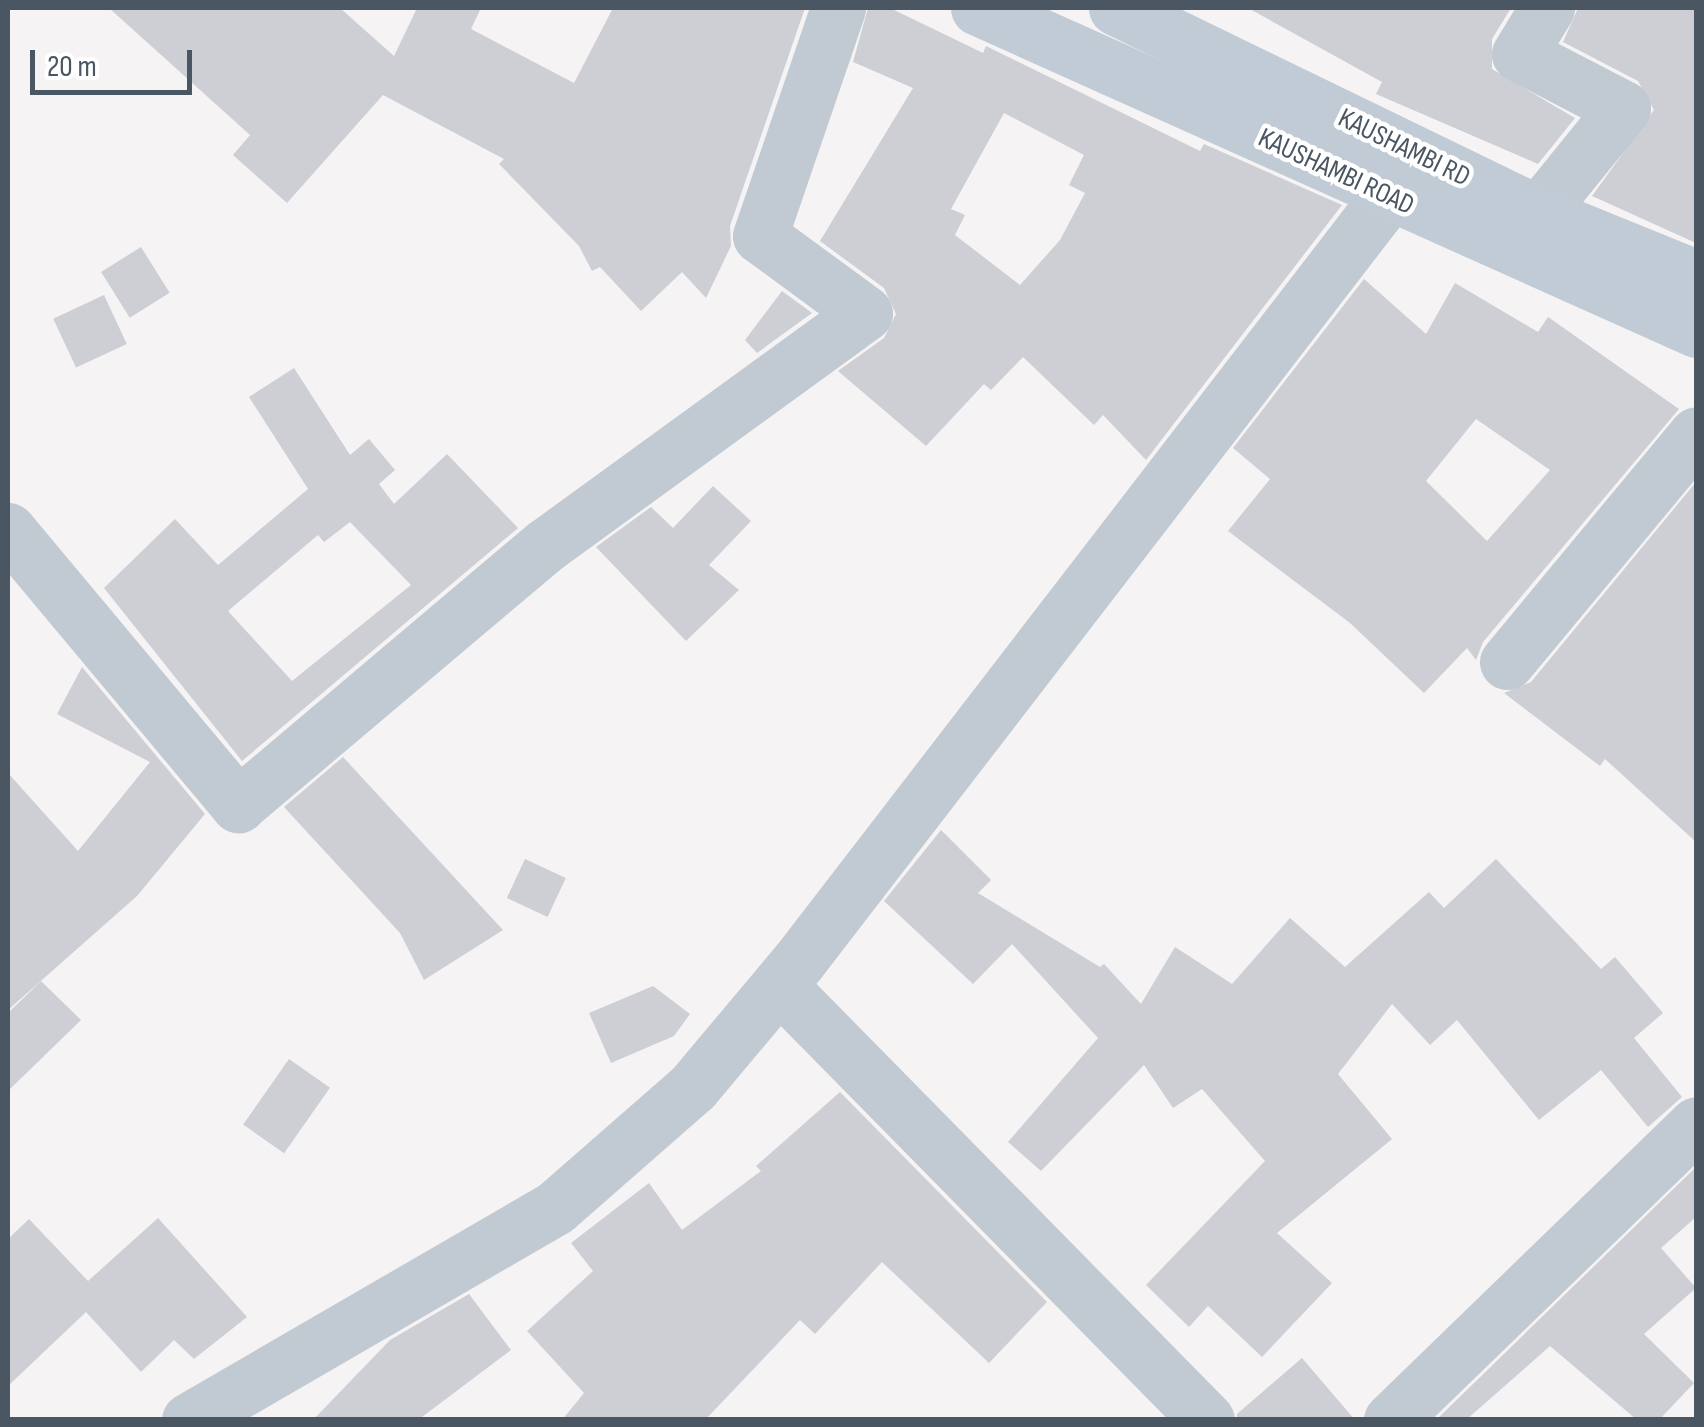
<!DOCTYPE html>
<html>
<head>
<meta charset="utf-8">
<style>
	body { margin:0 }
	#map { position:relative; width:1704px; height:1427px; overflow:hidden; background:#f5f3f3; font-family:"Sofia Sans Condensed",sans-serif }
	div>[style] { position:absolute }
	.building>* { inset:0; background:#cdcfd5; transform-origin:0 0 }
	.minor>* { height:55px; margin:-27.5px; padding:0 27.5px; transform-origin:27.5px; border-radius:27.5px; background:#c1cad2 }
	.tertiary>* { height:55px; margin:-27.5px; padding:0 27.5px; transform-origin:27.5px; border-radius:27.5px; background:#c1cad2 }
	.secondary>* { height:55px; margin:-27.5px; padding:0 27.5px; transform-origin:27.5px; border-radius:27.5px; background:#c1cbd6 }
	span { translate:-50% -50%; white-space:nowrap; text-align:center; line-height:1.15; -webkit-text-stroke:9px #fff; paint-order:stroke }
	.street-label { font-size:28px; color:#4a5661 }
	.frame { position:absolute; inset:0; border:10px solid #4a5661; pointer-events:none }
	.scale { position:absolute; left:30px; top:50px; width:162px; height:45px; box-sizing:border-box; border:5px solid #4a5661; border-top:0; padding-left:12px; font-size:30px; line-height:35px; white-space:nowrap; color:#4a5661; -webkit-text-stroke:8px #fff; paint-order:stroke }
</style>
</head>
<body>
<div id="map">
	<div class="building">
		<i style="clip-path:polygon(109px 8px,340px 8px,394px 56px,417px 8px,481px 8px,471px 29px,574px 83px,613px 8px,805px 8px,730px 226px,731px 246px,706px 298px,682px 272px,641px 311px,600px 267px,592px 271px,579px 246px,499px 164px,504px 159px,383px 95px,287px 203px,233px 155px,250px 135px)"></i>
		<i style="clip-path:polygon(evenodd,868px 8px,890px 8px,983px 53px,986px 46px,1200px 151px,1204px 144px,1342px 205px,1146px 460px,1103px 415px,1094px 425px,1023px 357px,991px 390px,984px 384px,926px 446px,838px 371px,884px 338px,896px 314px,884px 288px,820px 241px,913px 88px,853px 62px,868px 8px,1004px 113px,1084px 155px,1069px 185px,1085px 193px,1060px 240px,1020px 285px,955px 235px,965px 215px,951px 209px,1004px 113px)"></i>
		<i style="clip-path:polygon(1248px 8px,1511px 8px,1492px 39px,1492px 69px,1575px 118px,1538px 164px,1376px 94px,1382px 82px)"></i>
		<i style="clip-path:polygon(1578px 8px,1696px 8px,1696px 243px,1592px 196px,1654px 110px,1638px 81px,1563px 42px)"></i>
		<i style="left:141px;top:247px;width:54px;height:47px;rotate:58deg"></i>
		<i style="clip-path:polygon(evenodd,1364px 279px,1426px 334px,1455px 283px,1538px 332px,1548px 317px,1679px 409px,1483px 642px,1476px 660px,1467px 648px,1424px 693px,1350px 623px,1228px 531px,1270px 479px,1233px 448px,1364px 279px,1476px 419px,1550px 470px,1487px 541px,1426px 481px,1476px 419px)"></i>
		<i style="clip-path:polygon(782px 291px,812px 313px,757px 353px,745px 340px)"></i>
		<i style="left:104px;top:295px;width:54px;height:56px;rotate:65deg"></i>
		<i style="clip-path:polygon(evenodd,294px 368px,350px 455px,369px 439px,395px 470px,379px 484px,394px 504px,447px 454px,518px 528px,242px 761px,104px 588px,175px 519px,218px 565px,308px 489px,249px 397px,294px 368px,350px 522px,411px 585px,292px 681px,228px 611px,318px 535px,324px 542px,350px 522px)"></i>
		<i style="clip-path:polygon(1696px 482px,1696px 842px,1605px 759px,1600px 766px,1504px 693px,1531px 682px)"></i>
		<i style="clip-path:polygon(713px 486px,751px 521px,709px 565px,739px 590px,686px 641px,596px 547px,651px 507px,673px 528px)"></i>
		<i style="clip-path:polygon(82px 667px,205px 814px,137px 896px,8px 1010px,8px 773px,78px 851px,150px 762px,57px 714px)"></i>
		<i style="clip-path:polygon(343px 757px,503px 930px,424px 980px,400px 933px,284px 807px)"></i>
		<i style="clip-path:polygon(941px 830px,991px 880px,978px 893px,1100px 967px,1104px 964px,1141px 1004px,1175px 947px,1232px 984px,1290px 918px,1345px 967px,1429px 892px,1444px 908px,1496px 859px,1601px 969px,1615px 957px,1663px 1013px,1634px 1038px,1682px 1097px,1648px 1127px,1601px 1070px,1539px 1120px,1457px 1020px,1430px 1045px,1392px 1004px,1338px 1074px,1392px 1139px,1277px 1233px,1332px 1283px,1262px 1357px,1208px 1306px,1189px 1327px,1146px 1285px,1265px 1161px,1202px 1089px,1173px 1108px,1144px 1065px,1041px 1171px,1008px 1142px,1098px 1038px,1012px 944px,973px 984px,884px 901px)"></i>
		<i style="left:525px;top:859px;width:45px;height:43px;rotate:25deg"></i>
		<i style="clip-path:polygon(41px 981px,81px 1020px,8px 1091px,8px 1013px)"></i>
		<i style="clip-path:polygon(653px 986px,690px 1014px,674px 1036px,611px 1063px,589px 1013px)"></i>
		<i style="left:289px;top:1059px;width:50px;height:80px;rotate:35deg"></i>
		<i style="clip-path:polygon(840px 1092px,1047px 1302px,989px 1363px,882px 1262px,815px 1334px,800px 1320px,705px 1420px,562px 1420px,584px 1393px,527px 1331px,593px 1271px,571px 1243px,649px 1183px,682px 1230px,761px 1171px,756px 1166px)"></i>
		<i style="clip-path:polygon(1696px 1167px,1696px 1217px,1661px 1248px,1696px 1288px,1644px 1334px,1694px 1383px,1659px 1420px,1637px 1420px,1550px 1346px,1466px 1420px,1436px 1420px)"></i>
		<i style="clip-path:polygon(158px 1218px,247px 1317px,194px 1359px,174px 1340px,141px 1372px,86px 1312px,8px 1386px,8px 1239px,29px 1219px,88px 1281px)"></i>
		<i style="clip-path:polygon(469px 1294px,511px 1350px,418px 1420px,313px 1420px,390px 1340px)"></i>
		<i style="clip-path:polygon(1302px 1358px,1355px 1420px,1237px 1420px,1237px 1414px)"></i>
	</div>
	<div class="minor">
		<i style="left:1538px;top:213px;width:135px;rotate:-51deg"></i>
		<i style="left:1623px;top:108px;width:117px;rotate:-152.6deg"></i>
		<i style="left:1519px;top:54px;width:54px;rotate:-58.7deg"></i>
		<i style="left:8px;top:530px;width:359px;rotate:50.1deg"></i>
		<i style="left:238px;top:805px;width:403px;rotate:-40.2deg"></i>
		<i style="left:546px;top:545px;width:394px;rotate:-36deg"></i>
		<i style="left:865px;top:313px;width:130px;rotate:-143.7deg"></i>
		<i style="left:760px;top:236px;width:241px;rotate:-71.1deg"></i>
		<i style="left:1507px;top:662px;width:296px;rotate:-50.3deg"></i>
		<i style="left:779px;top:985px;width:610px;rotate:45.46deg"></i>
		<i style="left:1391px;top:1420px;width:425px;rotate:-44.1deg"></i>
	</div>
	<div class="tertiary">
		<i style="left:189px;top:1420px;width:424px;rotate:-30.1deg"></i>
		<i style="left:556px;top:1207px;width:182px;rotate:-41.2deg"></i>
		<i style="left:693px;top:1087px;width:163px;rotate:-50deg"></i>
		<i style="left:798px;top:962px;width:1017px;rotate:-52.39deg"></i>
	</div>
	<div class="secondary">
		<i style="left:978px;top:8px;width:787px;rotate:24.15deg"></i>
		<i style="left:1116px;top:8px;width:469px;rotate:25.9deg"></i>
		<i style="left:1538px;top:213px;width:170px;rotate:22.1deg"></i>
	</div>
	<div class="street-label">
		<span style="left:1404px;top:148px;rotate:26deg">KAUSHAMBI RD</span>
		<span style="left:1336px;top:172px;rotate:25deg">KAUSHAMBI ROAD</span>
	</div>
	<div class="frame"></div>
	<div class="scale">20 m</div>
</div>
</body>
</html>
